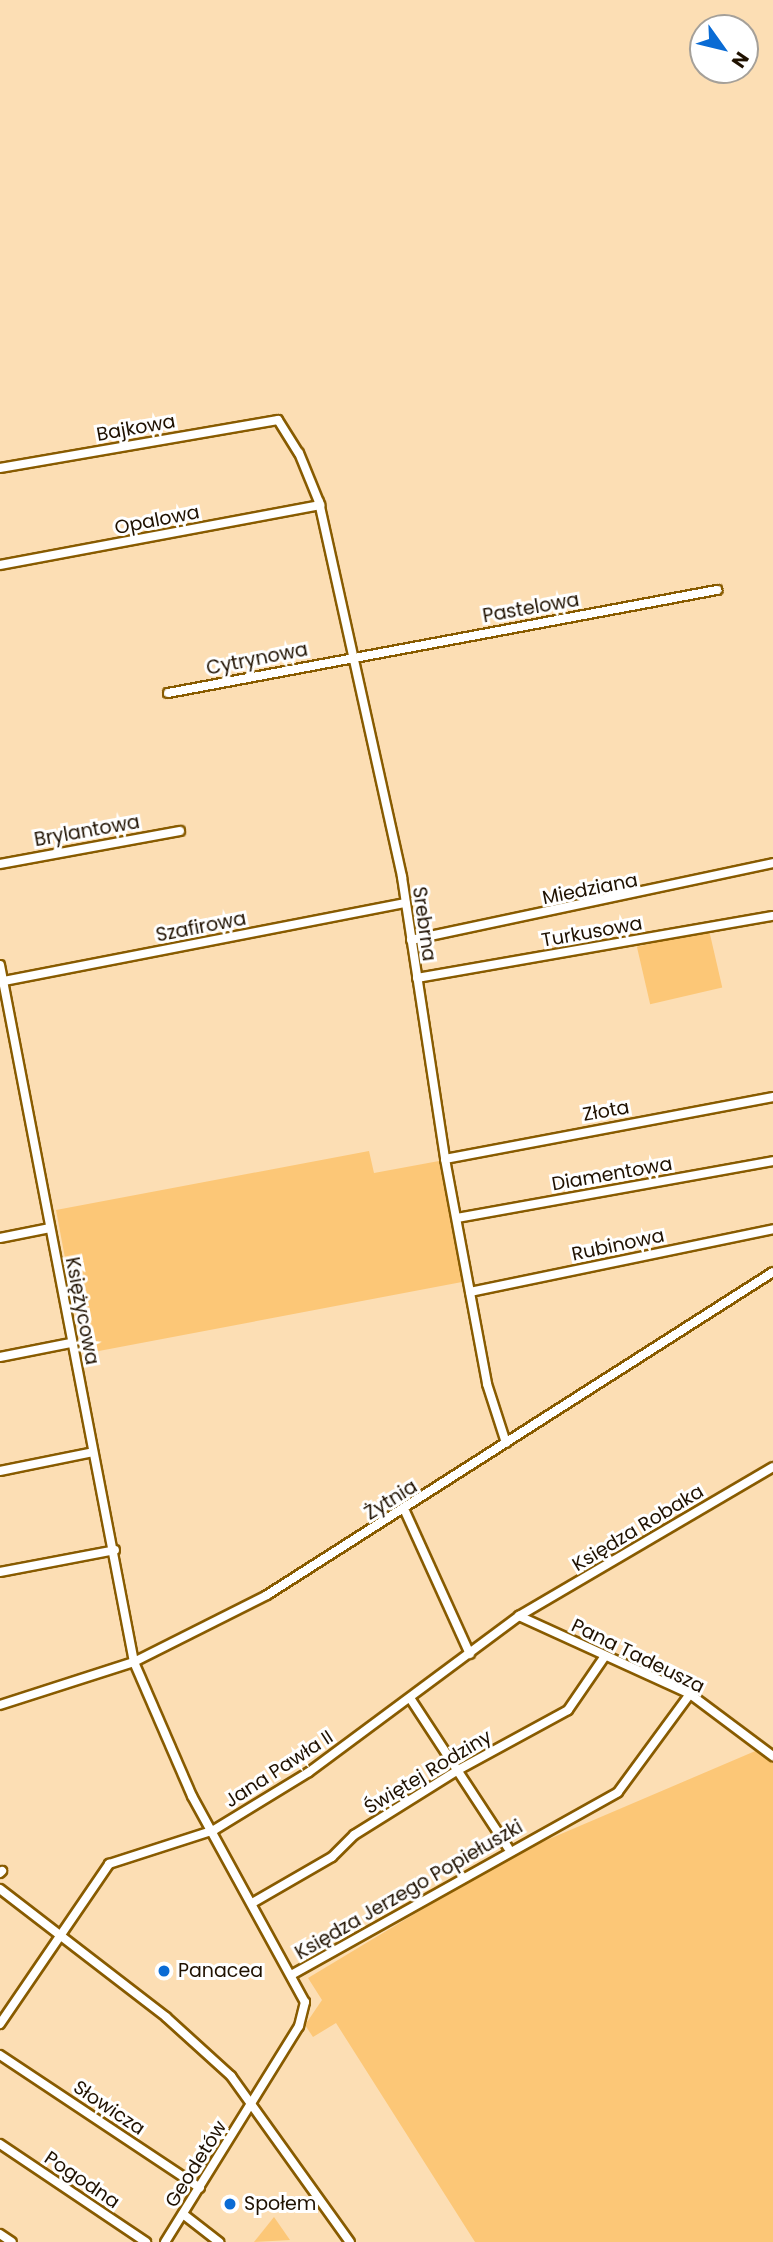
<!DOCTYPE html>
<html>
<head>
<meta charset="utf-8">
<style>
	body { margin:0 }
	#map { position:relative; width:773px; height:2242px; overflow:hidden; background:#fcdeb4; font-family:Poppins,sans-serif }
	div>[style] { position:absolute }
	.green>* { inset:0; background:#fcc777; transform-origin:0 0 }
	.roads { filter:drop-shadow(2px 0 #885b00) drop-shadow(-2px 0 #885b00) drop-shadow(0 2px #885b00) drop-shadow(0 -2px #885b00) }
	.minor>* { height:8px; margin:-4px; padding:0 4px; transform-origin:4px; border-radius:4px; background:#fff }
	.dots>* { width:19px; height:19px; translate:-50% -50%; box-sizing:border-box; border:4px solid #fff; border-radius:50% }
	span { translate:-50% -50%; white-space:nowrap; text-align:center; line-height:1.15; -webkit-text-stroke:6px #fff; paint-order:stroke }
	.street-label { font-size:19px; color:#1f1100 }
	.poi-label { font-size:19px; color:#1f1100 }
	.left { translate:0 -50%; text-align:left }
	.north { position:absolute; left:689px; top:14px; width:70px; height:70px; box-sizing:border-box; background:#fff; border:2px solid #a5a099; border-radius:50%; rotate:124deg; font-size:19px; font-weight:700; line-height:28px; text-align:center; color:#1f1100 }
	.north::after { content:''; display:block; margin:auto; width:24px; height:32px; background:#0a6bd4; clip-path:polygon(50% 0,100% 100%,50% 72%,0 100%) }
</style>
</head>
<body>
<div id="map">
	<div class="green">
		<i style="left:709px;top:930px;width:59px;height:74px;rotate:77deg"></i>
		<i style="clip-path:polygon(369px 1151px,374px 1173px,439px 1161px,462px 1282px,83px 1354px,56px 1210px)"></i>
		<i style="clip-path:polygon(760px 1749px,773px 1763px,773px 2242px,475px 2242px,336px 2023px,313px 2037px,305px 2025px,322px 2000px,308px 1978px,514px 1854px)"></i>
		<i style="clip-path:polygon(274px 2217px,290px 2240px,254px 2242px)"></i>
	</div>
	<div class="roads">
		<div class="minor">
			<i style="left:0;top:468px;width:282px;rotate:-9.8deg"></i>
			<i style="left:278px;top:420px;width:39px;rotate:58deg"></i>
			<i style="left:299px;top:453px;width:53px;rotate:67.8deg"></i>
			<i style="left:319px;top:502px;width:384px;rotate:77.5deg"></i>
			<i style="left:402px;top:877px;width:285px;rotate:81.3deg"></i>
			<i style="left:445px;top:1159px;width:229px;rotate:79.4deg"></i>
			<i style="left:487px;top:1384px;width:62px;rotate:72.1deg"></i>
			<i style="left:0;top:565px;width:326px;rotate:-10.6deg"></i>
			<i style="left:168px;top:693px;width:559px;rotate:-10.63deg"></i>
			<i style="left:0;top:864px;width:183px;rotate:-10.4deg"></i>
			<i style="left:411px;top:940px;width:370px;rotate:-12deg"></i>
			<i style="left:0;top:965px;width:710px;rotate:79.12deg"></i>
			<i style="left:134px;top:1662px;width:146px;rotate:66.6deg"></i>
			<i style="left:192px;top:1796px;width:235px;rotate:61.3deg"></i>
			<i style="left:305px;top:2002px;width:25px;rotate:104deg"></i>
			<i style="left:299px;top:2026px;width:254px;rotate:121.8deg"></i>
			<i style="left:417px;top:978px;width:361px;rotate:-9.9deg"></i>
			<i style="left:4px;top:981px;width:409px;rotate:-11deg"></i>
			<i style="left:445px;top:1159px;width:334px;rotate:-10.7deg"></i>
			<i style="left:457px;top:1218px;width:321px;rotate:-10.2deg"></i>
			<i style="left:0;top:1238px;width:51px;rotate:-11.3deg"></i>
			<i style="left:470px;top:1292px;width:309px;rotate:-11.7deg"></i>
			<i style="left:0;top:1357px;width:72px;rotate:-11.2deg"></i>
			<i style="left:0;top:1471px;width:95px;rotate:-11.5deg"></i>
			<i style="left:405px;top:1511px;width:157px;rotate:65.6deg"></i>
			<i style="left:0;top:1572px;width:117px;rotate:-10.8deg"></i>
			<i style="left:519px;top:1616px;width:188px;rotate:24.5deg"></i>
			<i style="left:690px;top:1694px;width:104px;rotate:36.8deg"></i>
			<i style="left:410px;top:1698px;width:179px;rotate:56.8deg"></i>
			<i style="left:0;top:1705px;width:141px;rotate:-17.8deg"></i>
			<i style="left:134px;top:1662px;width:149px;rotate:-26.7deg"></i>
			<i style="left:267px;top:1595px;width:600px;rotate:-32.55deg"></i>
			<i style="left:0;top:1873px;width:3px;rotate:-45deg"></i>
			<i style="left:0;top:1889px;width:210px;rotate:37.6deg"></i>
			<i style="left:166px;top:2017px;width:88px;rotate:42.2deg"></i>
			<i style="left:231px;top:2076px;width:204px;rotate:54.4deg"></i>
			<i style="left:254px;top:1902px;width:90px;rotate:-30deg"></i>
			<i style="left:332px;top:1857px;width:31px;rotate:-45deg"></i>
			<i style="left:354px;top:1835px;width:123px;rotate:-32deg"></i>
			<i style="left:458px;top:1770px;width:125px;rotate:-28.6deg"></i>
			<i style="left:568px;top:1710px;width:65px;rotate:-55.6deg"></i>
			<i style="left:293px;top:1974px;width:372px;rotate:-29.2deg"></i>
			<i style="left:618px;top:1792px;width:122px;rotate:-53.7deg"></i>
			<i style="left:0;top:2024px;width:194px;rotate:-55.7deg"></i>
			<i style="left:109px;top:1864px;width:110px;rotate:-17.9deg"></i>
			<i style="left:214px;top:1830px;width:111px;rotate:-31.4deg"></i>
			<i style="left:309px;top:1772px;width:262px;rotate:-36.6deg"></i>
			<i style="left:519px;top:1616px;width:294px;rotate:-30.4deg"></i>
			<i style="left:0;top:2055px;width:240px;rotate:33.6deg"></i>
			<i style="left:0;top:2144px;width:176px;rotate:33.9deg"></i>
			<i style="left:183px;top:2214px;width:46px;rotate:37.9deg"></i>
			<i style="left:0;top:2234px;width:14px;rotate:34deg"></i>
		</div>
	</div>
	<div class="dots">
		<i style="left:164px;top:1971px;background:#0a6bd4"></i>
		<i style="left:230px;top:2204px;background:#0a6bd4"></i>
	</div>
	<div class="street-label">
		<span style="left:136px;top:428px;rotate:-10deg">Bajkowa</span>
		<span style="left:157px;top:520px;rotate:-11deg">Opalowa</span>
		<span style="left:531px;top:608px;rotate:-10deg">Pastelowa</span>
		<span style="left:257px;top:659px;rotate:-11deg">Cytrynowa</span>
		<span style="left:87px;top:831px;rotate:-10deg">Brylantowa</span>
		<span style="left:590px;top:889px;rotate:-11deg">Miedziana</span>
		<span style="left:424px;top:924px;rotate:82deg">Srebrna</span>
		<span style="left:201px;top:927px;rotate:-11deg">Szafirowa</span>
		<span style="left:592px;top:932px;rotate:-10deg">Turkusowa</span>
		<span style="left:606px;top:1111px;rotate:-10deg">Złota</span>
		<span style="left:612px;top:1174px;rotate:-10deg">Diamentowa</span>
		<span style="left:618px;top:1245px;rotate:-12deg">Rubinowa</span>
		<span style="left:82px;top:1311px;rotate:79deg">Księżycowa</span>
		<span style="left:391px;top:1500px;rotate:-32deg">Żytnia</span>
		<span style="left:638px;top:1528px;rotate:-31deg">Księdza Robaka</span>
		<span style="left:638px;top:1656px;rotate:26deg">Pana Tadeusza</span>
		<span style="left:279px;top:1769px;rotate:-33deg">Jana Pawła II</span>
		<span style="left:428px;top:1772px;rotate:-31deg">Świętej Rodziny</span>
		<span style="left:409px;top:1890px;rotate:-30deg">Księdza Jerzego Popiełuszki</span>
		<span style="left:109px;top:2108px;rotate:34deg">Słowicza</span>
		<span style="left:196px;top:2164px;rotate:-58deg">Geodetów</span>
		<span style="left:82px;top:2180px;rotate:34deg">Pogodna</span>
	</div>
	<div class="poi-label">
		<span class="left" style="left:178px;top:1971px">Panacea</span>
		<span class="left" style="left:244px;top:2204px">Społem</span>
	</div>
	<div class="north">N</div>
</div>
</body>
</html>
